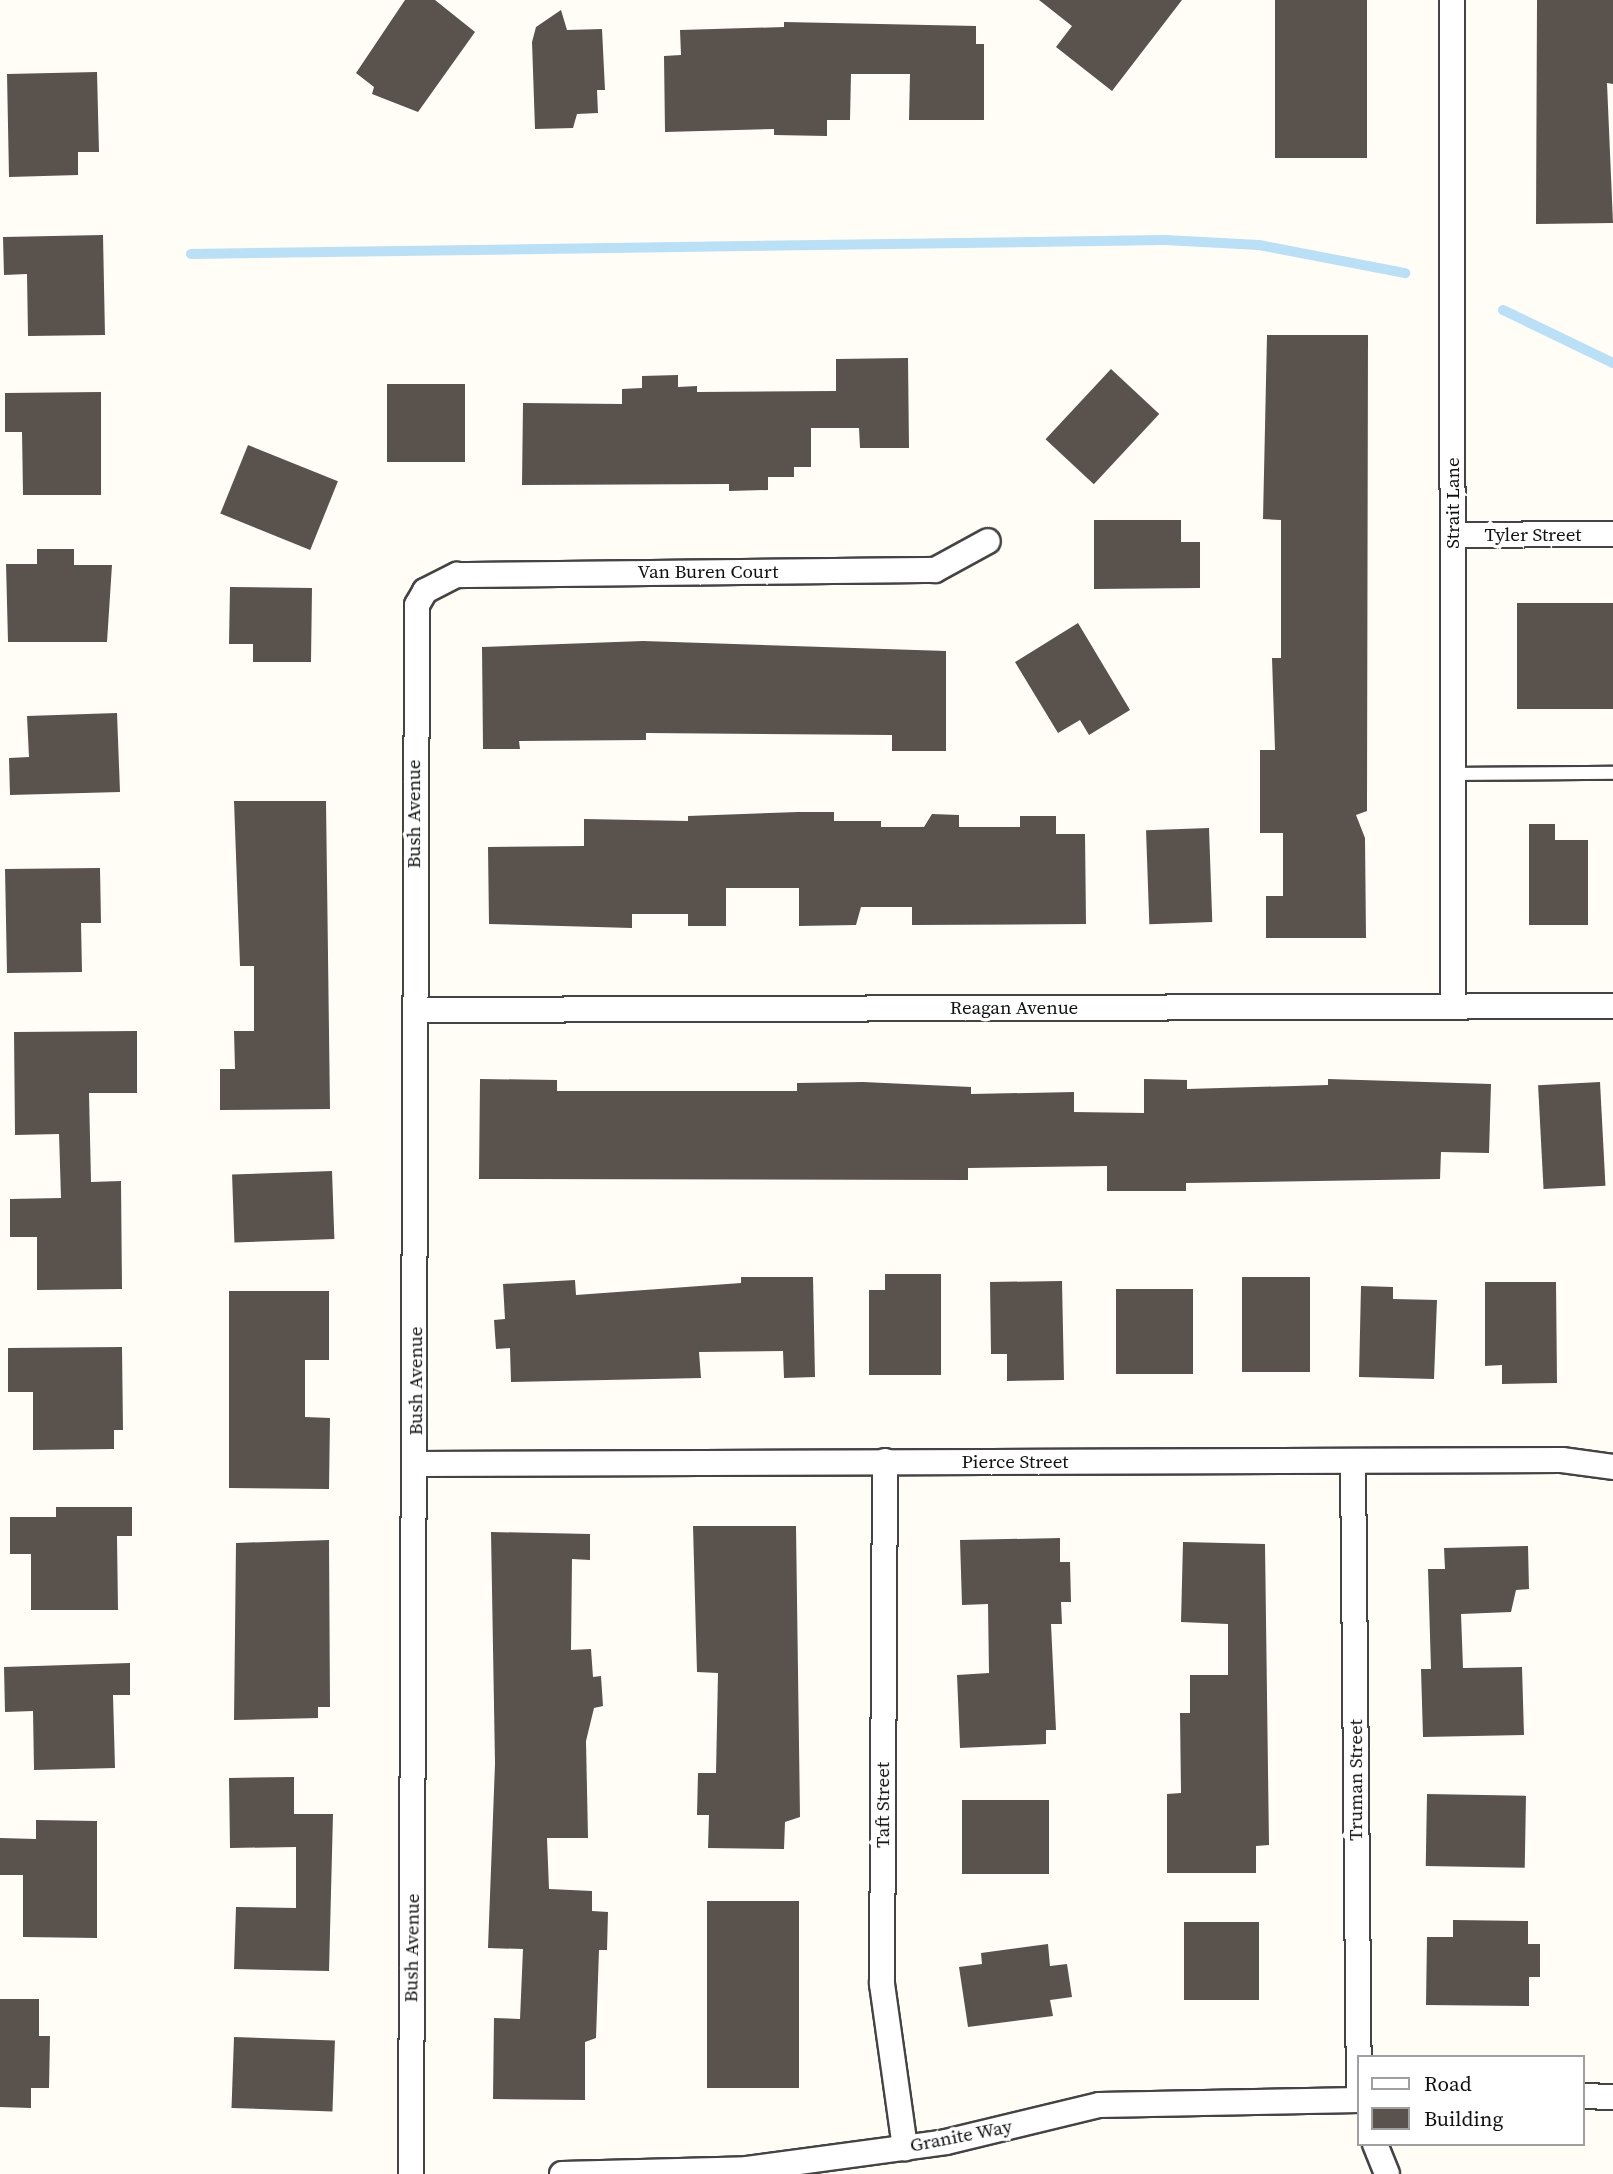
<!DOCTYPE html>
<html>
<head>
<meta charset="utf-8">
<style>
	body { margin:0 }
	#map { position:relative; width:1613px; height:2174px; overflow:hidden; background:#fffdf5; font-family:"Source Serif 4",serif }
	div>[style] { position:absolute }
	.stream>* { height:10px; margin:-5px; padding:0 5px; transform-origin:5px; border-radius:5px; background:#b9e0f7 }
	.building>* { inset:0; background:#5a524d; transform-origin:0 0 }
	.roads { filter:drop-shadow(2px 0 #444) drop-shadow(-2px 0 #444) drop-shadow(0 2px #444) drop-shadow(0 -2px #444) }
	.service>* { height:12px; margin:-6px; padding:0 6px; transform-origin:6px; border-radius:6px; background:#fff }
	.minor>* { height:24px; margin:-12px; padding:0 12px; transform-origin:12px; border-radius:12px; background:#fff }
	span { translate:-50% -50%; white-space:nowrap; text-align:center; line-height:1.15; -webkit-text-stroke:7px #fff; paint-order:stroke }
	.street-label { font-size:19px; color:#111 }
	.legend { position:absolute; left:1357px; top:2055px; width:228px; height:91px; box-sizing:border-box; background:#fff; border:2px solid #a0a0a0; margin:0; padding:9px 12px; list-style:none; font-size:21px; color:#111 }
	.legend li { display:flex; align-items:center; gap:14px; height:35px }
	.legend b { width:35px; border:2px solid #a0a0a0 }
</style>
</head>
<body>
<div id="map">
	<div class="stream">
		<i style="left:191px;top:254px;width:974px;rotate:-0.82deg"></i>
		<i style="left:1165px;top:240px;width:94px;rotate:3deg"></i>
		<i style="left:1259px;top:245px;width:149px;rotate:10.9deg"></i>
		<i style="left:1503px;top:310px;width:122px;rotate:25.7deg"></i>
	</div>
	<div class="building">
		<i style="clip-path:polygon(405px 0,435px 0,475px 32px,418px 112px,372px 94px,374px 87px,356px 73px)"></i>
		<i style="clip-path:polygon(1039px 0,1182px 0,1112px 91px,1056px 47px,1072px 26px)"></i>
		<i style="left:1275px;top:0;width:92px;height:158px"></i>
		<i style="clip-path:polygon(1537px 0,1613px 0,1613px 84px,1607px 83px,1613px 223px,1536px 224px)"></i>
		<i style="clip-path:polygon(561px 10px,567px 30px,602px 29px,605px 90px,597px 90px,598px 113px,577px 114px,573px 128px,535px 129px,532px 42px,536px 27px)"></i>
		<i style="clip-path:polygon(784px 22px,976px 26px,976px 44px,984px 44px,984px 120px,909px 120px,910px 74px,851px 74px,850px 120px,827px 120px,827px 136px,774px 135px,774px 129px,665px 132px,664px 56px,681px 55px,680px 30px,784px 27px)"></i>
		<i style="clip-path:polygon(97px 72px,99px 152px,78px 152px,78px 175px,9px 177px,7px 74px)"></i>
		<i style="clip-path:polygon(103px 235px,105px 335px,28px 336px,27px 274px,4px 275px,3px 237px)"></i>
		<i style="clip-path:polygon(1267px 335px,1368px 335px,1367px 811px,1356px 815px,1365px 838px,1366px 938px,1266px 938px,1266px 896px,1283px 896px,1283px 833px,1260px 833px,1260px 750px,1275px 750px,1272px 658px,1281px 658px,1281px 520px,1263px 519px)"></i>
		<i style="clip-path:polygon(908px 358px,909px 448px,860px 448px,859px 428px,811px 428px,811px 467px,794px 467px,794px 477px,768px 477px,768px 490px,729px 491px,729px 484px,522px 485px,523px 403px,622px 404px,622px 389px,642px 388px,642px 376px,678px 375px,678px 387px,697px 386px,697px 392px,836px 391px,836px 359px)"></i>
		<i style="left:1111px;top:369px;width:66px;height:96px;rotate:43deg"></i>
		<i style="left:387px;top:384px;width:78px;height:78px"></i>
		<i style="clip-path:polygon(101px 392px,101px 495px,23px 495px,22px 432px,5px 432px,5px 393px)"></i>
		<i style="left:248px;top:445px;width:97px;height:74px;rotate:22deg"></i>
		<i style="clip-path:polygon(1094px 520px,1181px 520px,1181px 542px,1200px 542px,1200px 588px,1094px 589px)"></i>
		<i style="clip-path:polygon(37px 549px,74px 549px,74px 565px,112px 565px,107px 642px,8px 642px,6px 564px,37px 564px)"></i>
		<i style="clip-path:polygon(230px 587px,312px 588px,311px 662px,253px 662px,253px 644px,229px 644px)"></i>
		<i style="left:1613px;top:603px;width:106px;height:96px;rotate:90deg"></i>
		<i style="clip-path:polygon(1078px 623px,1130px 710px,1089px 735px,1080px 720px,1058px 733px,1015px 662px)"></i>
		<i style="clip-path:polygon(643px 641px,946px 651px,946px 751px,892px 751px,892px 735px,646px 733px,646px 740px,519px 741px,520px 749px,483px 749px,482px 647px)"></i>
		<i style="clip-path:polygon(117px 713px,120px 792px,10px 795px,9px 758px,29px 757px,27px 716px)"></i>
		<i style="clip-path:polygon(234px 801px,326px 801px,330px 1109px,220px 1110px,220px 1069px,235px 1069px,234px 1031px,254px 1031px,254px 966px,240px 966px)"></i>
		<i style="clip-path:polygon(798px 812px,834px 812px,834px 821px,881px 821px,881px 827px,924px 827px,932px 814px,959px 815px,959px 827px,1020px 827px,1020px 816px,1056px 816px,1056px 834px,1085px 834px,1086px 924px,912px 925px,912px 907px,861px 907px,856px 925px,799px 926px,799px 888px,726px 888px,726px 926px,688px 926px,688px 914px,632px 914px,632px 928px,489px 924px,488px 847px,584px 846px,584px 819px,688px 821px,688px 816px)"></i>
		<i style="clip-path:polygon(1529px 824px,1555px 824px,1555px 840px,1588px 840px,1588px 925px,1529px 925px)"></i>
		<i style="left:1209px;top:828px;width:94px;height:63px;rotate:88deg"></i>
		<i style="clip-path:polygon(100px 868px,101px 923px,81px 923px,82px 972px,7px 973px,5px 869px)"></i>
		<i style="clip-path:polygon(137px 1031px,137px 1093px,89px 1093px,91px 1182px,121px 1181px,122px 1289px,37px 1290px,37px 1237px,10px 1237px,10px 1199px,61px 1198px,59px 1134px,15px 1135px,14px 1032px)"></i>
		<i style="clip-path:polygon(480px 1079px,557px 1080px,557px 1091px,797px 1091px,797px 1083px,863px 1082px,971px 1087px,971px 1094px,1074px 1092px,1074px 1112px,1144px 1113px,1144px 1079px,1187px 1080px,1187px 1089px,1328px 1085px,1328px 1079px,1491px 1084px,1489px 1153px,1441px 1152px,1440px 1179px,1186px 1183px,1186px 1191px,1107px 1191px,1107px 1166px,968px 1168px,968px 1180px,479px 1179px)"></i>
		<i style="left:1600px;top:1082px;width:104px;height:62px;rotate:87deg"></i>
		<i style="left:332px;top:1171px;width:68px;height:100px;rotate:88deg"></i>
		<i style="clip-path:polygon(885px 1274px,941px 1274px,941px 1375px,869px 1375px,869px 1290px,885px 1290px)"></i>
		<i style="clip-path:polygon(741px 1277px,813px 1277px,815px 1377px,784px 1378px,783px 1351px,699px 1352px,701px 1378px,511px 1382px,510px 1348px,496px 1349px,494px 1320px,505px 1319px,503px 1284px,575px 1280px,576px 1295px,741px 1283px)"></i>
		<i style="left:1242px;top:1277px;width:68px;height:95px"></i>
		<i style="clip-path:polygon(1062px 1281px,1064px 1380px,1007px 1381px,1007px 1354px,991px 1354px,990px 1282px)"></i>
		<i style="clip-path:polygon(1485px 1282px,1556px 1282px,1557px 1383px,1502px 1384px,1502px 1365px,1485px 1366px)"></i>
		<i style="clip-path:polygon(1361px 1286px,1393px 1287px,1393px 1299px,1437px 1300px,1434px 1379px,1359px 1377px)"></i>
		<i style="left:1116px;top:1289px;width:77px;height:85px"></i>
		<i style="clip-path:polygon(229px 1291px,329px 1291px,329px 1360px,305px 1360px,305px 1417px,330px 1418px,329px 1489px,229px 1488px)"></i>
		<i style="clip-path:polygon(122px 1347px,123px 1430px,114px 1430px,114px 1449px,33px 1450px,33px 1392px,8px 1392px,8px 1348px)"></i>
		<i style="clip-path:polygon(56px 1507px,132px 1507px,132px 1536px,117px 1536px,118px 1610px,31px 1610px,31px 1554px,10px 1554px,10px 1517px,56px 1517px)"></i>
		<i style="clip-path:polygon(693px 1526px,796px 1526px,800px 1817px,785px 1822px,784px 1849px,708px 1848px,709px 1815px,697px 1815px,698px 1773px,716px 1773px,718px 1673px,697px 1672px)"></i>
		<i style="clip-path:polygon(491px 1532px,590px 1534px,590px 1560px,572px 1559px,571px 1650px,591px 1649px,593px 1677px,601px 1676px,603px 1706px,594px 1708px,586px 1741px,588px 1838px,547px 1838px,549px 1889px,592px 1891px,592px 1911px,608px 1912px,607px 1950px,599px 1950px,596px 2038px,585px 2042px,585px 2100px,493px 2099px,494px 2018px,520px 2019px,523px 1949px,488px 1948px,495px 1764px)"></i>
		<i style="clip-path:polygon(1060px 1538px,1060px 1562px,1070px 1562px,1071px 1602px,1061px 1602px,1062px 1624px,1051px 1624px,1056px 1730px,1046px 1730px,1046px 1744px,960px 1748px,957px 1675px,989px 1673px,988px 1604px,962px 1605px,960px 1540px)"></i>
		<i style="clip-path:polygon(329px 1540px,330px 1707px,318px 1707px,318px 1718px,234px 1720px,236px 1543px)"></i>
		<i style="clip-path:polygon(1183px 1542px,1265px 1544px,1269px 1845px,1256px 1846px,1256px 1873px,1167px 1873px,1167px 1794px,1181px 1793px,1180px 1713px,1190px 1713px,1190px 1675px,1228px 1675px,1228px 1624px,1181px 1622px)"></i>
		<i style="clip-path:polygon(1528px 1546px,1529px 1589px,1516px 1590px,1511px 1612px,1461px 1614px,1463px 1668px,1522px 1667px,1524px 1735px,1423px 1737px,1421px 1669px,1431px 1669px,1428px 1569px,1445px 1569px,1444px 1548px)"></i>
		<i style="clip-path:polygon(130px 1663px,130px 1695px,113px 1695px,115px 1768px,34px 1770px,33px 1711px,5px 1712px,4px 1667px)"></i>
		<i style="clip-path:polygon(294px 1777px,294px 1814px,333px 1814px,329px 1971px,234px 1969px,236px 1907px,296px 1908px,296px 1847px,230px 1848px,229px 1778px)"></i>
		<i style="left:1427px;top:1794px;width:99px;height:72px;rotate:1deg"></i>
		<i style="left:962px;top:1800px;width:87px;height:74px"></i>
		<i style="clip-path:polygon(36px 1820px,97px 1821px,97px 1938px,23px 1937px,23px 1875px,0 1875px,0 1838px,36px 1839px)"></i>
		<i style="left:799px;top:1901px;width:187px;height:92px;rotate:90deg"></i>
		<i style="clip-path:polygon(1453px 1920px,1528px 1921px,1528px 1944px,1540px 1944px,1540px 1977px,1529px 1977px,1529px 2006px,1426px 2005px,1427px 1937px,1453px 1937px)"></i>
		<i style="left:1184px;top:1922px;width:75px;height:78px"></i>
		<i style="clip-path:polygon(1048px 1944px,1050px 1966px,1067px 1964px,1072px 1997px,1050px 2000px,1053px 2016px,968px 2027px,959px 1967px,982px 1964px,981px 1953px)"></i>
		<i style="clip-path:polygon(0 1999px,39px 1999px,39px 2036px,50px 2036px,49px 2088px,31px 2088px,31px 2108px,0 2107px)"></i>
		<i style="left:234px;top:2037px;width:101px;height:71px;rotate:2deg"></i>
	</div>
	<div class="roads">
		<div class="service">
			<i style="left:1455px;top:774px;width:158px;rotate:-0.4deg"></i>
		</div>
		<div class="minor">
			<i style="left:1452px;top:0;width:1007px;rotate:89.94deg"></i>
			<i style="left:1453px;top:535px;width:160px;rotate:-0.4deg"></i>
			<i style="left:415px;top:1010px;width:1198px;rotate:-0.19deg"></i>
			<i style="left:885px;top:1461px;width:523px;rotate:90.33deg"></i>
			<i style="left:882px;top:1984px;width:166px;rotate:82deg"></i>
			<i style="left:1353px;top:1461px;width:639px;rotate:89.46deg"></i>
			<i style="left:417px;top:1464px;width:1145px;rotate:-0.2deg"></i>
			<i style="left:1562px;top:1460px;width:51px;rotate:7.8deg"></i>
			<i style="left:1583px;top:2096px;width:30px;rotate:2deg"></i>
			<i style="left:1375px;top:2144px;width:32px;rotate:68deg"></i>
			<i style="left:411px;top:2174px;width:1569px;rotate:-89.78deg"></i>
			<i style="left:417px;top:605px;width:16px;rotate:-60deg"></i>
			<i style="left:425px;top:591px;width:36px;rotate:-27deg"></i>
			<i style="left:457px;top:575px;width:478px;rotate:-0.6deg"></i>
			<i style="left:935px;top:570px;width:60px;rotate:-28.7deg"></i>
			<i style="left:562px;top:2174px;width:185px;rotate:-1.5deg"></i>
			<i style="left:747px;top:2169px;width:201px;rotate:-7.7deg"></i>
			<i style="left:946px;top:2142px;width:157px;rotate:-13.6deg"></i>
			<i style="left:1099px;top:2105px;width:260px;rotate:-1.1deg"></i>
		</div>
	</div>
	<div class="street-label">
		<span style="left:1453px;top:503px;rotate:-90deg">Strait Lane</span>
		<span style="left:1533px;top:535px">Tyler Street</span>
		<span style="left:708px;top:572px">Van Buren Court</span>
		<span style="left:414px;top:814px;rotate:-90deg">Bush Avenue</span>
		<span style="left:1014px;top:1008px">Reagan Avenue</span>
		<span style="left:416px;top:1381px;rotate:-90deg">Bush Avenue</span>
		<span style="left:1015px;top:1462px">Pierce Street</span>
		<span style="left:1356px;top:1780px;rotate:-90deg">Truman Street</span>
		<span style="left:883px;top:1805px;rotate:-90deg">Taft Street</span>
		<span style="left:412px;top:1948px;rotate:-89deg">Bush Avenue</span>
		<span style="left:961px;top:2136px;rotate:-11deg">Granite Way</span>
	</div>
	<ul class="legend">
	<li><b style="height:9px;background:#fff"></b>Road</li>
	<li><b style="height:19px;background:#5a524d"></b>Building</li>
	</ul>
</div>
</body>
</html>
